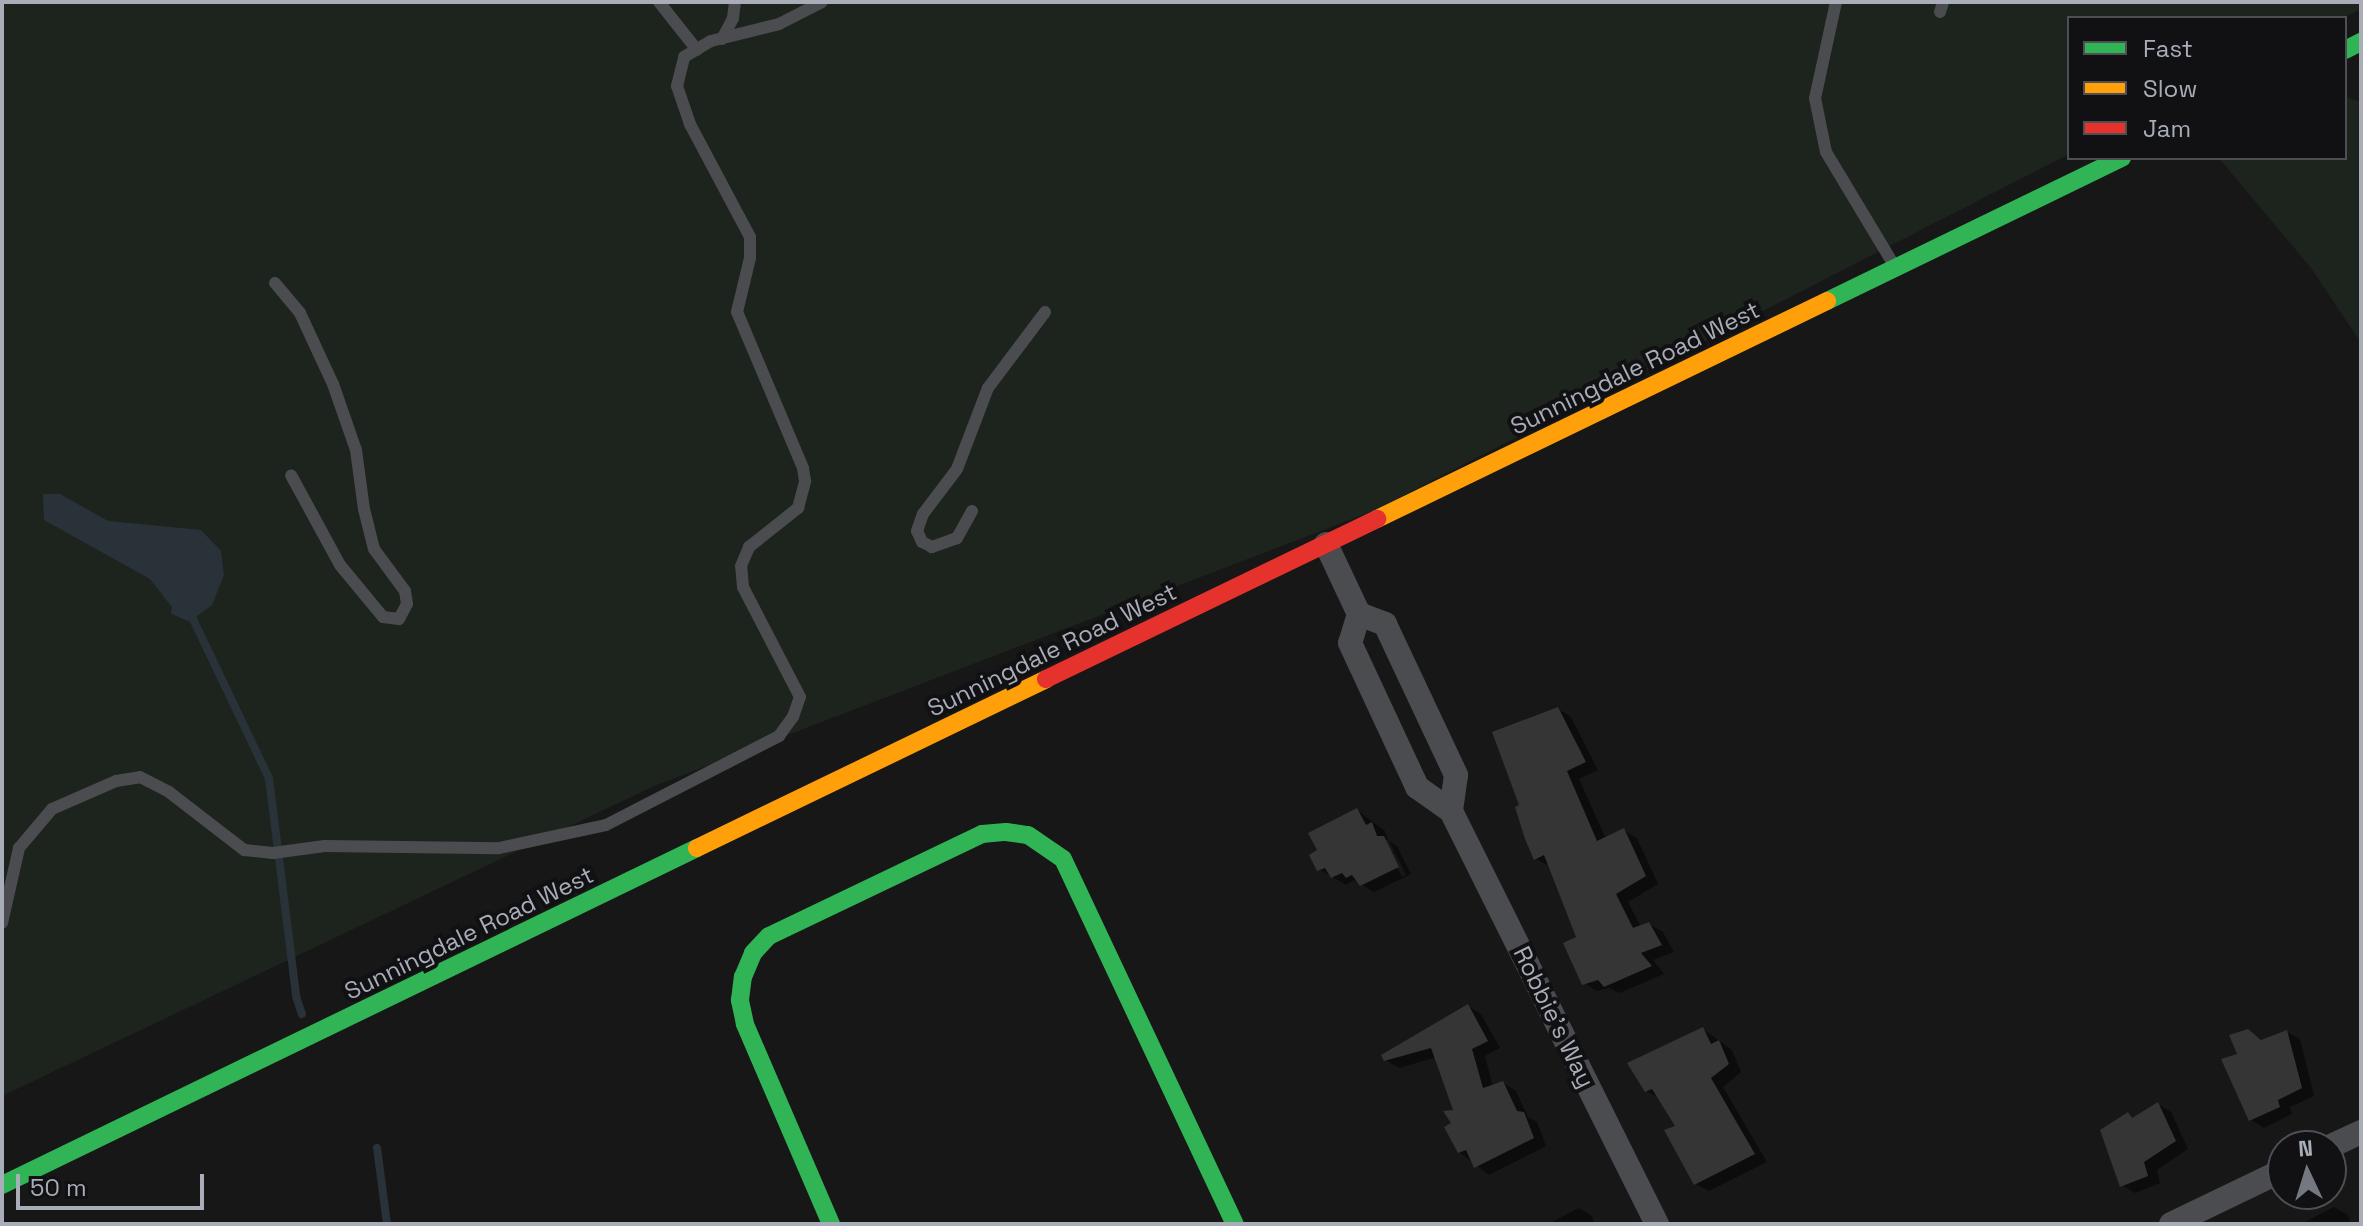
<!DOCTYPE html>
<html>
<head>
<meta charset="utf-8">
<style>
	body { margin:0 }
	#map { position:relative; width:2363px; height:1226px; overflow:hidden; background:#171717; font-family:"Space Grotesk",sans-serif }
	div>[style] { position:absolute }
	.green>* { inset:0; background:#1d241e }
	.water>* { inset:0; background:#2a3239 }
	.shadow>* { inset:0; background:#0007 }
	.stream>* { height:8px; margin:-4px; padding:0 4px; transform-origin:4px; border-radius:4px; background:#2a3239 }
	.building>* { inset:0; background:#353536 }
	.lane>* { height:12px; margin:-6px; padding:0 6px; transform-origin:6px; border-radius:6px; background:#4b4c50 }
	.street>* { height:24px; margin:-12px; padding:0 12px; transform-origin:12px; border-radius:12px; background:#4b4c50 }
	.fast>* { height:18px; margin:-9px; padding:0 9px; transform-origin:9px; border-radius:9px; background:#30b455 }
	.slow>* { height:18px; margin:-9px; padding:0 9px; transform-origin:9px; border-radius:9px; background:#ff9f0a }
	.jam>* { height:18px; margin:-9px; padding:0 9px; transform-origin:9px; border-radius:9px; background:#e5322d }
	span { translate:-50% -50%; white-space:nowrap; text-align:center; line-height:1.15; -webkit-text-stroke:8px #111113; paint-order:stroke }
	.street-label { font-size:24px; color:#a8adb8 }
	.frame { position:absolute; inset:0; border:4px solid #a8adb8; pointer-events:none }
	.legend { position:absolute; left:2067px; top:16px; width:280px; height:144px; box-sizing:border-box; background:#111113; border:2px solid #4d4f55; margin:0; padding:10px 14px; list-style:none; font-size:24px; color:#a8adb8 }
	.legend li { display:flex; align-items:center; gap:16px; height:40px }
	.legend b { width:40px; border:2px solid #4d4f55 }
	.north { position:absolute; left:2267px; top:1130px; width:80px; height:80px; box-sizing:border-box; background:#111113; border:2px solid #4d4f55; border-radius:50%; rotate:356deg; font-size:22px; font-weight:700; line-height:32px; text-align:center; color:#a8adb8 }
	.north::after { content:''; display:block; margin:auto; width:28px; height:36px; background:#757880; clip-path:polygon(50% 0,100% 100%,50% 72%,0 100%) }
	.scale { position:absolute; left:16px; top:1174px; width:188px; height:36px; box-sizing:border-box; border:4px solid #a8adb8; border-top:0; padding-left:10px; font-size:24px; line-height:28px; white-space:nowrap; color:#a8adb8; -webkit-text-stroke:6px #111113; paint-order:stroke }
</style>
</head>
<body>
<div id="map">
	<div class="green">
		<i style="clip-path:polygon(2px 2px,2361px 2px,2361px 9px,2343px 18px,2069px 18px,2069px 154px,1373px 511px,654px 786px,2px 1096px)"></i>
		<i style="clip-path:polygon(2345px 97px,2361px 102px,2361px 343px,2311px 268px,2219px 158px,2345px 158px)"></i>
	</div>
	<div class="water">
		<i style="clip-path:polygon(43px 494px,60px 494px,108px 521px,201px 530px,221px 551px,224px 575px,212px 605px,193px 619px,175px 611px,150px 579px,44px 520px)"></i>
	</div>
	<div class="shadow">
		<i style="clip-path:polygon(1558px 709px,1571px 717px,1598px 770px,1579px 779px,1606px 839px,1623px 830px,1637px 838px,1658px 884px,1628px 902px,1641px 927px,1649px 924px,1663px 932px,1674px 952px,1653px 960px,1664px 974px,1619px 993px,1609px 988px,1597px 991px,1584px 983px,1578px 938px,1549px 866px,1536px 859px,1522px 806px)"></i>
		<i style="clip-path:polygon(1357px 810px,1385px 831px,1388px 840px,1384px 840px,1402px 877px,1406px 875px,1389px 841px,1397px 846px,1411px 874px,1374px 892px,1354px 880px,1346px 885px,1319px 869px)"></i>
		<i style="clip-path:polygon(1468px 1006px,1481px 1014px,1500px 1048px,1485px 1056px,1493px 1087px,1503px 1083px,1516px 1091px,1528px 1117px,1537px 1122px,1546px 1146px,1489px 1175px,1459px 1152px,1456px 1112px,1437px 1057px,1399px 1068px,1385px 1060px)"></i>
		<i style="clip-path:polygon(1703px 1029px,1732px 1050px,1741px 1072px,1723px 1087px,1767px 1162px,1709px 1191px,1695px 1184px,1678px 1127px,1661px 1099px,1646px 1091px)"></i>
		<i style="clip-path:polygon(2248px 1031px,2264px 1041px,2287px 1032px,2300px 1039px,2314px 1096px,2290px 1107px,2292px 1114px,2264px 1128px,2251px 1120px,2240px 1055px)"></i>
		<i style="clip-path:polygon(2158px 1104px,2171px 1112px,2188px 1149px,2157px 1170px,2160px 1183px,2135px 1193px,2122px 1185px,2128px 1115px,2135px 1119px)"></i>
		<i style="clip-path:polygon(2334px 1207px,2348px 1215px,2351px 1224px,2301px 1224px)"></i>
		<i style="clip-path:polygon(1579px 1208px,1592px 1216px,1594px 1224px,1548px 1224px)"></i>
	</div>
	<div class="stream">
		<i style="left:175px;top:611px;width:20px;rotate:24deg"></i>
		<i style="left:193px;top:619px;width:176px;rotate:64.5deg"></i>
		<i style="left:269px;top:778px;width:220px;rotate:82.9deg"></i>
		<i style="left:296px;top:996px;width:19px;rotate:72deg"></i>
		<i style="left:377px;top:1148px;width:77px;rotate:82.5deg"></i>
	</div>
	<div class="building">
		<i style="clip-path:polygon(1558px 707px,1586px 762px,1567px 771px,1597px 841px,1624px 828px,1646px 876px,1616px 894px,1633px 928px,1649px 922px,1662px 945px,1641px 953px,1652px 966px,1604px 987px,1598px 980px,1582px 985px,1563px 943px,1576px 937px,1544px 855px,1534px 860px,1525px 839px,1515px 807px,1519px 805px,1492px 732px)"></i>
		<i style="clip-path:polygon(1357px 808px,1366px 825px,1372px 822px,1377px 836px,1384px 836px,1399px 867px,1360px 886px,1352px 875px,1346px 878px,1342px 873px,1331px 878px,1325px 868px,1317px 871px,1309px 855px,1317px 850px,1308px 833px)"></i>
		<i style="clip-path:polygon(1468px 1004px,1488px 1041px,1472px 1049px,1483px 1088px,1503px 1081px,1517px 1111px,1524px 1112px,1534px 1138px,1474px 1168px,1466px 1150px,1458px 1153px,1444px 1127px,1451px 1123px,1443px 1111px,1453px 1110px,1431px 1048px,1384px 1061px,1381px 1055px)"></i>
		<i style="clip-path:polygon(1703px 1027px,1711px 1044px,1719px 1040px,1729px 1064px,1711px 1078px,1755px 1154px,1694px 1185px,1664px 1130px,1675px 1126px,1652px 1089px,1645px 1092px,1627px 1063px)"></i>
		<i style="clip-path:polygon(2248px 1029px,2261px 1040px,2287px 1030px,2302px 1088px,2278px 1100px,2280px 1107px,2249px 1121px,2221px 1059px,2237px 1054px,2229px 1035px)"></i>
		<i style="clip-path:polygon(2158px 1102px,2176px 1141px,2144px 1162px,2148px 1176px,2120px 1187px,2100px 1130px,2128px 1112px,2132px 1118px)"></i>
	</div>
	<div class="lane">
		<i style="left:659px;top:2px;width:61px;rotate:51.6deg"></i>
		<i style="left:1836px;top:2px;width:98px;rotate:102.3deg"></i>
		<i style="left:1815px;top:98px;width:55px;rotate:78.5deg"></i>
		<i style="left:1826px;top:152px;width:128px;rotate:59deg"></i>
		<i style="left:1940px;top:12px;width:10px;rotate:-73deg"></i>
		<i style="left:722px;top:39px;width:24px;rotate:-62deg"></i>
		<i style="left:733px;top:18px;width:16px;rotate:-83deg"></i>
		<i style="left:275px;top:283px;width:39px;rotate:50deg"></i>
		<i style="left:300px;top:313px;width:78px;rotate:65.1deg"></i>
		<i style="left:333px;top:384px;width:70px;rotate:70.8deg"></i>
		<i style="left:356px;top:450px;width:60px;rotate:82.3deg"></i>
		<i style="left:364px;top:509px;width:41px;rotate:76deg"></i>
		<i style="left:374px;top:549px;width:52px;rotate:53.6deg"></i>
		<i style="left:405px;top:591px;width:13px;rotate:81deg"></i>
		<i style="left:407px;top:604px;width:17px;rotate:118deg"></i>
		<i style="left:399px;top:619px;width:16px;rotate:-173deg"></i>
		<i style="left:383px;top:617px;width:67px;rotate:-129.6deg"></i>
		<i style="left:340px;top:565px;width:102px;rotate:-118.6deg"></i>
		<i style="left:972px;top:511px;width:31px;rotate:119deg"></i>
		<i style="left:957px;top:538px;width:27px;rotate:160deg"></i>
		<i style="left:932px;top:547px;width:11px;rotate:-153deg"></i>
		<i style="left:922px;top:542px;width:12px;rotate:-114deg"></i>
		<i style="left:917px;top:531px;width:18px;rotate:-71deg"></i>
		<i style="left:923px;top:514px;width:56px;rotate:-52.9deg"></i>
		<i style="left:957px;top:469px;width:87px;rotate:-69.1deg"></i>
		<i style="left:988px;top:388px;width:95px;rotate:-53.1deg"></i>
		<i style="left:2px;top:923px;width:77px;rotate:-77.2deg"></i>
		<i style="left:19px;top:848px;width:51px;rotate:-49.8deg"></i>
		<i style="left:52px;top:809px;width:70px;rotate:-23.6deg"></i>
		<i style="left:116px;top:781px;width:24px;rotate:-9deg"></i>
		<i style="left:140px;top:777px;width:33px;rotate:27deg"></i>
		<i style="left:169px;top:792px;width:95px;rotate:37.7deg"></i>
		<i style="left:244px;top:850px;width:29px;rotate:6deg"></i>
		<i style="left:273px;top:853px;width:52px;rotate:-7.7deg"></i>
		<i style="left:325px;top:846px;width:174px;rotate:0.7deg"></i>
		<i style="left:499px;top:848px;width:109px;rotate:-12.1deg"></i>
		<i style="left:606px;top:825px;width:195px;rotate:-27.2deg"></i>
		<i style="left:779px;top:736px;width:24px;rotate:-54deg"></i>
		<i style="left:793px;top:717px;width:21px;rotate:-71deg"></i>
		<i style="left:800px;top:697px;width:124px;rotate:-117.4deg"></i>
		<i style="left:743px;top:587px;width:21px;rotate:-95deg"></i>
		<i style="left:741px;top:566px;width:21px;rotate:-67deg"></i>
		<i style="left:749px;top:547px;width:63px;rotate:-38.5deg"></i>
		<i style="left:798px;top:508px;width:28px;rotate:-75deg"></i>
		<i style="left:805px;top:481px;width:13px;rotate:-99deg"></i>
		<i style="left:803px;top:468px;width:169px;rotate:-112.9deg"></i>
		<i style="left:737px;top:312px;width:56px;rotate:-76.5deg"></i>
		<i style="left:750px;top:258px;width:21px;rotate:-90deg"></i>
		<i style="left:750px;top:237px;width:128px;rotate:-118deg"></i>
		<i style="left:690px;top:124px;width:40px;rotate:-108.9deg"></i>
		<i style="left:677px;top:86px;width:30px;rotate:-76deg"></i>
		<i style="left:684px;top:57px;width:31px;rotate:-31deg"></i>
		<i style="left:711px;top:41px;width:70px;rotate:-14deg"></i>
		<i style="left:779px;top:24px;width:48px;rotate:-27.1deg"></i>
	</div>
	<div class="street">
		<i style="left:1326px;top:544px;width:77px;rotate:64.8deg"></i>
		<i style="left:1359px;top:614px;width:30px;rotate:107deg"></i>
		<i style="left:1350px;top:643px;width:159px;rotate:65deg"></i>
		<i style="left:1417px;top:787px;width:42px;rotate:35.2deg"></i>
		<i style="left:1451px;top:811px;width:462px;rotate:63.5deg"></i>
		<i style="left:1359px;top:614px;width:28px;rotate:21deg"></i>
		<i style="left:1385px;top:624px;width:167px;rotate:64.8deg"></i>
		<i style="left:1456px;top:775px;width:36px;rotate:98deg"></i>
		<i style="left:2331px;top:1146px;width:33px;rotate:-25deg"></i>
		<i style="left:2171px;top:1224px;width:124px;rotate:-25.7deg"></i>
	</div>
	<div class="fast">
		<i style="left:2345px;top:50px;width:18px;rotate:-27deg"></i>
		<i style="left:1827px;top:301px;width:328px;rotate:-25.9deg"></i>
		<i style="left:2px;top:1185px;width:772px;rotate:-25.87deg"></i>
		<i style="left:831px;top:1224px;width:218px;rotate:-113.3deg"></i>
		<i style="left:745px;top:1024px;width:25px;rotate:-102deg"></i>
		<i style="left:740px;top:1000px;width:23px;rotate:-83deg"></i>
		<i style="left:743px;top:977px;width:26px;rotate:-67deg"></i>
		<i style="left:753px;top:953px;width:23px;rotate:-47deg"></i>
		<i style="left:769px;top:936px;width:236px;rotate:-25.6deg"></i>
		<i style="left:982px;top:834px;width:24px;rotate:-5deg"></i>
		<i style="left:1006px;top:832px;width:22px;rotate:8deg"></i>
		<i style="left:1028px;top:835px;width:42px;rotate:34.4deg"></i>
		<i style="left:1063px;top:859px;width:403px;rotate:64.8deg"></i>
	</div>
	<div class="slow">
		<i style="left:1377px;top:519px;width:500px;rotate:-25.85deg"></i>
		<i style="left:697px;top:848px;width:388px;rotate:-25.8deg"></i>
	</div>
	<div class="jam">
		<i style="left:1046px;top:679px;width:368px;rotate:-25.8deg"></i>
	</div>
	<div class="street-label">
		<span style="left:1635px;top:368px;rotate:-26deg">Sunningdale Road West</span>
		<span style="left:1052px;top:650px;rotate:-26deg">Sunningdale Road West</span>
		<span style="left:469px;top:933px;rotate:-26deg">Sunningdale Road West</span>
		<span style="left:1554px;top:1017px;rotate:64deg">Robbie's Way</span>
	</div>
	<div class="frame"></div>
	<ul class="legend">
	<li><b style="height:10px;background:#30b455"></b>Fast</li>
	<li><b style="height:10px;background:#ff9f0a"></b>Slow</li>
	<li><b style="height:10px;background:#e5322d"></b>Jam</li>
	</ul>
	<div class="north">N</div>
	<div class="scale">50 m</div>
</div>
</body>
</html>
